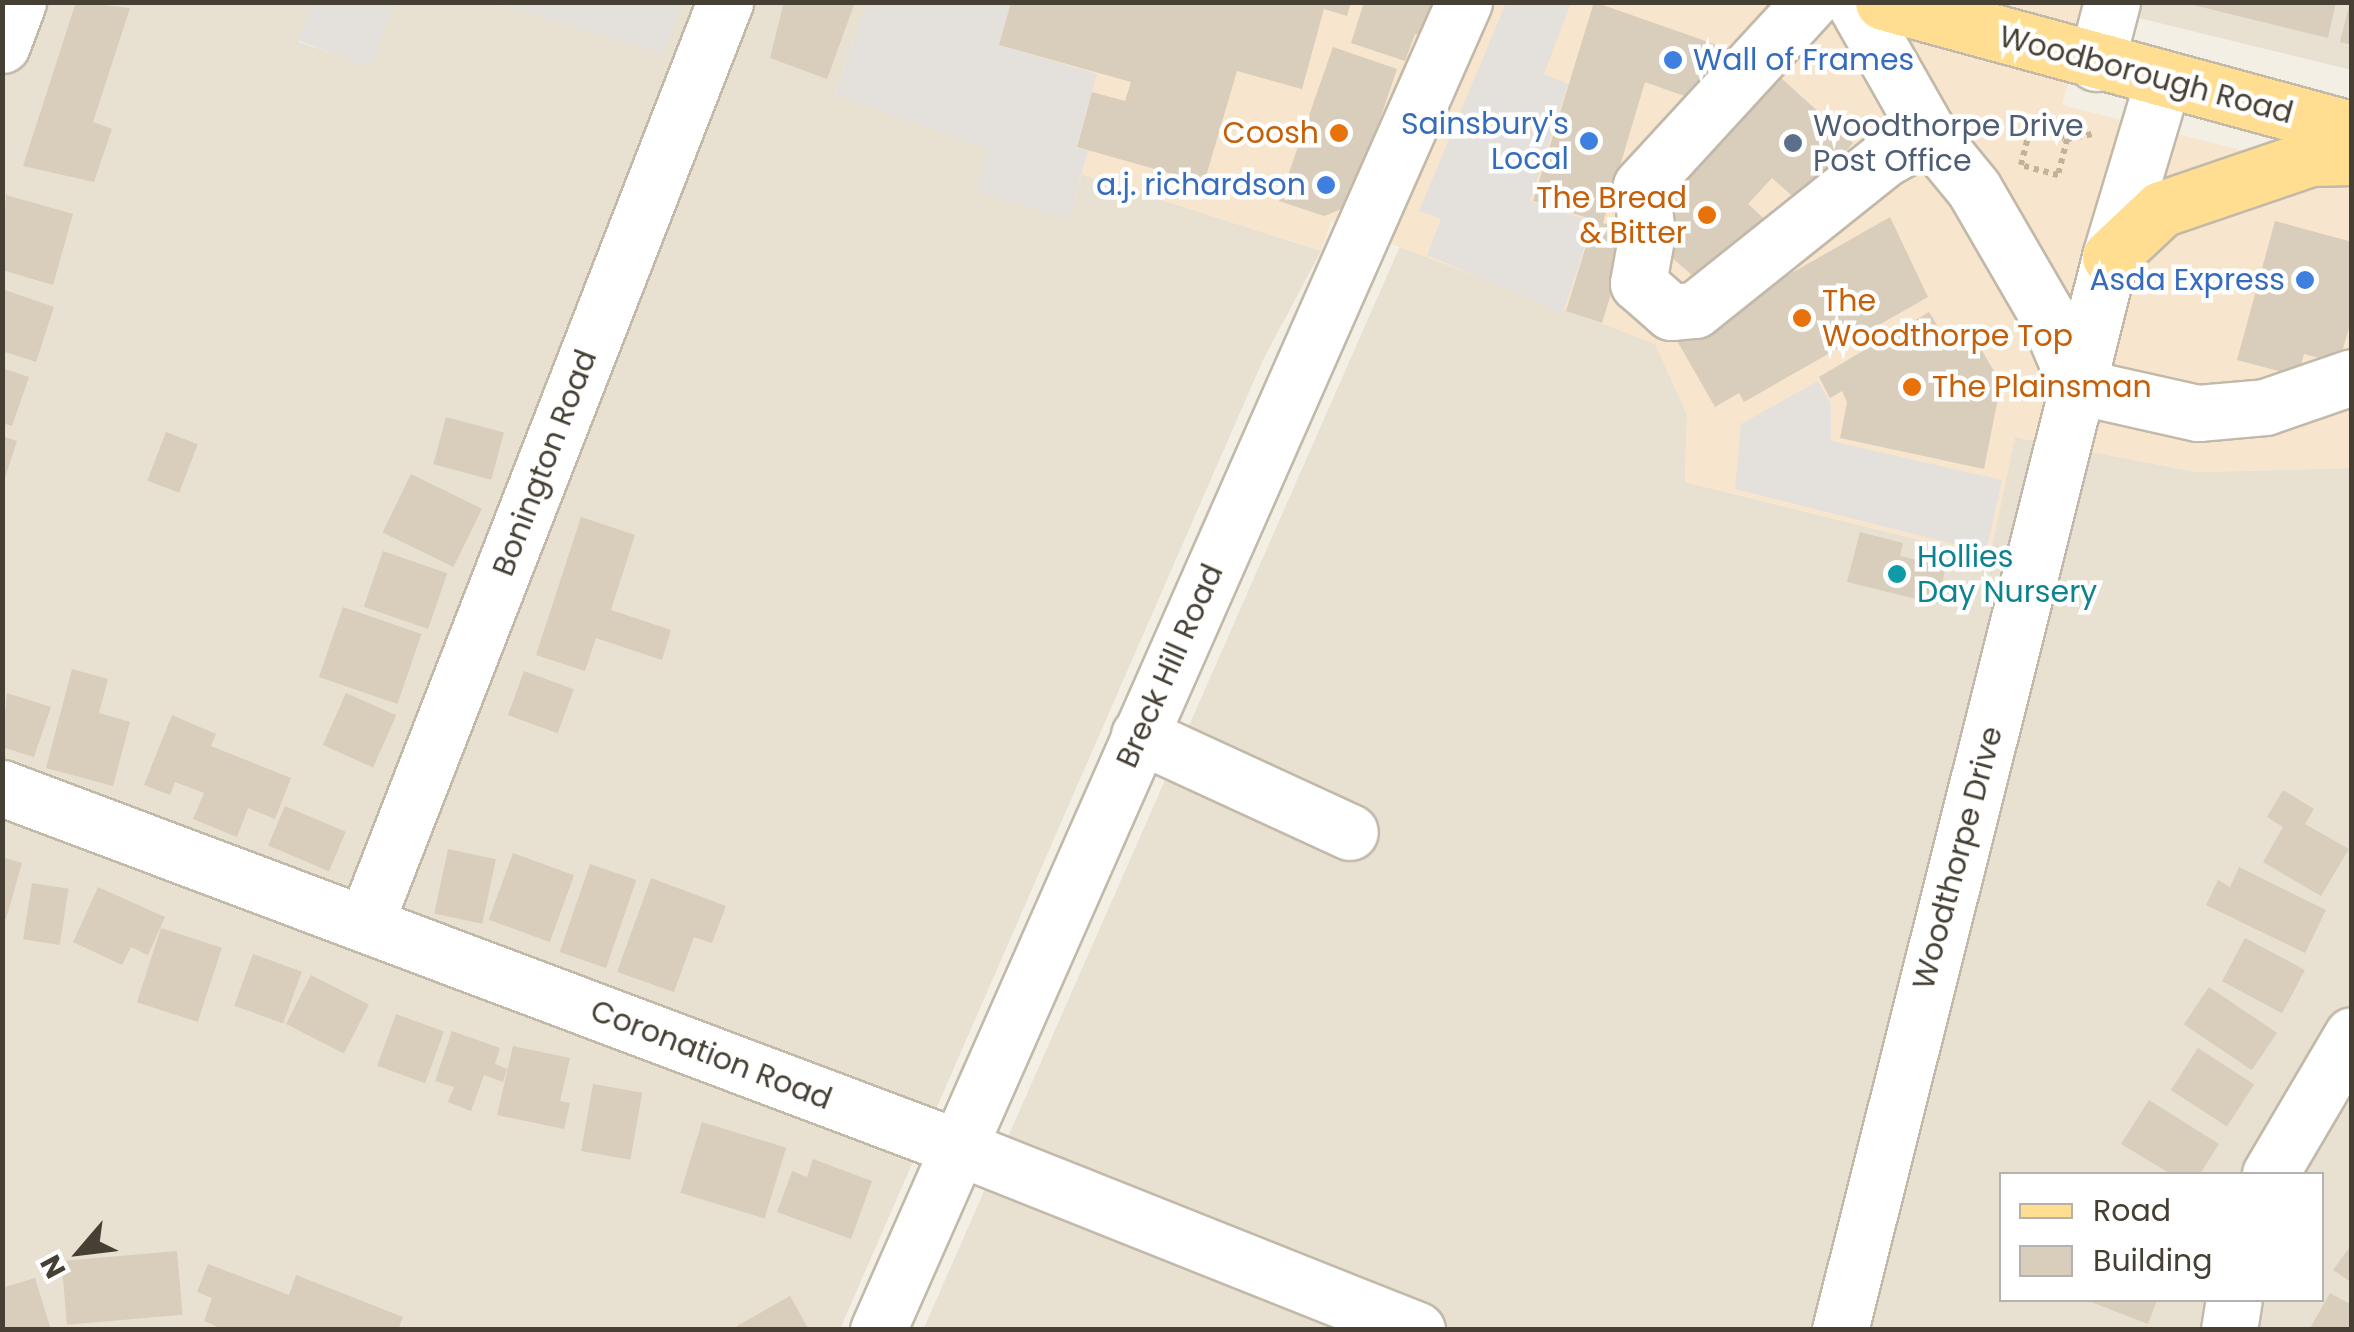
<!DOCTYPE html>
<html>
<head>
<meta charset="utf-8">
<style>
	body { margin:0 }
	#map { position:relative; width:2354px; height:1332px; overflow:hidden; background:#f3efe4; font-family:Poppins,sans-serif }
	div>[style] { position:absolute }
	.residential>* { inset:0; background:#e8e1d2 }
	.commercial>* { inset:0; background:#f7e5ce }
	.parking>* { inset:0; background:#e4e1dd }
	.building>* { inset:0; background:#d9cdbc; transform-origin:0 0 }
	.path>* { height:6px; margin-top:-3px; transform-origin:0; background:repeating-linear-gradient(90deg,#c2b297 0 5px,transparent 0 10px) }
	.roads { filter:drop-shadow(2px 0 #c2b9a9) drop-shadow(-2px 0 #c2b9a9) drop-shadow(0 2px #c2b9a9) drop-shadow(0 -2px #c2b9a9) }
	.minor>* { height:55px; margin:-27.5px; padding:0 27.5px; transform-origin:27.5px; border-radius:27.5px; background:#fff }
	.major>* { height:55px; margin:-27.5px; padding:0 27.5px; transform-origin:27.5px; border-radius:27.5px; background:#ffde92 }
	.dots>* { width:28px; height:28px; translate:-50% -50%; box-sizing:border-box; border:5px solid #fff; border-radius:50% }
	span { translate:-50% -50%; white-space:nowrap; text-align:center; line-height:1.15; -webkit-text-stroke:9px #fff; paint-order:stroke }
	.shop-label { font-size:30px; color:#366cbe }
	.left { translate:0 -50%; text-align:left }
	.right { translate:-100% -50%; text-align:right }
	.street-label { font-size:30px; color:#463f34 }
	.service-label { font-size:30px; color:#4e5e75 }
	.food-label { font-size:30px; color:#c56008 }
	.culture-label { font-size:30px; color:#0d838f }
	.frame { position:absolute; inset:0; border:5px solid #463f34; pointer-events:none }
	.legend { position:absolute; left:1999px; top:1172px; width:325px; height:130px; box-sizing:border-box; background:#fff; border:2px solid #b5b2ae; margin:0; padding:12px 18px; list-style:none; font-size:30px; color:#463f34 }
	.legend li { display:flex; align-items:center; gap:20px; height:50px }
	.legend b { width:50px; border:2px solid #b5b2ae }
	.north { position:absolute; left:30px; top:1202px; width:100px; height:100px; -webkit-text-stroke:8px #fff; paint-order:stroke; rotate:242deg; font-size:28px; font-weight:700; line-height:40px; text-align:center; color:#463f34 }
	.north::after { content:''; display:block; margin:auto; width:35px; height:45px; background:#463f34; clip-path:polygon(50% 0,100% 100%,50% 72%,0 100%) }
</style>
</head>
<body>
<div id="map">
	<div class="residential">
		<i style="clip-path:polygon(2091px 2px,2351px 3px,2351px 70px,2090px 6px)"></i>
		<i style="clip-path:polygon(3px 3px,312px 3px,299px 42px,371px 66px,393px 3px,494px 3px,663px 53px,681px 3px,867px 3px,835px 95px,989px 149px,977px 192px,1081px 174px,1321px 251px,1263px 360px,840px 1329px,3px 1330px)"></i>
		<i style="clip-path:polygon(evenodd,1401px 244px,1656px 344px,1687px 415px,1685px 482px,1989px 557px,2015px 437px,2196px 472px,2351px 468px,2351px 1329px,923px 1330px,1401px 244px,2002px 1174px,2322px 1174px,2322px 1300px,2002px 1300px,2002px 1174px)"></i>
	</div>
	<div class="commercial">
		<i style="clip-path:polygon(867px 3px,2091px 3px,2062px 105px,2351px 178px,2351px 468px,2196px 472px,2015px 437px,1990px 557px,1685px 482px,1687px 415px,1655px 344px,1331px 221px,1321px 251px,1082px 174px,1068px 220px,976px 191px,988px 149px,835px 95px)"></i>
	</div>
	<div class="parking">
		<i style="clip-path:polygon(312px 3px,393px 3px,371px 67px,299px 41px)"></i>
		<i style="clip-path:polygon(494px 3px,681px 3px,664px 54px)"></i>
		<i style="clip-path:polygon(867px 3px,1011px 3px,999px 45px,1097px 74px,1076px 147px,1088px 151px,1068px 220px,976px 191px,988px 149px,835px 95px)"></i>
		<i style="clip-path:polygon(1506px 3px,1571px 3px,1544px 74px,1568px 84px,1530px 201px,1593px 222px,1563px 313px,1427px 255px,1441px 219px,1419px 211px)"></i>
		<i style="clip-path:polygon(1818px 381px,1831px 405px,1831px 441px,2002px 480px,1986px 552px,1735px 489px,1741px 424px)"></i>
	</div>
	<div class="building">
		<i style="clip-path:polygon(76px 2px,130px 8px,93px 122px,112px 129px,94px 182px,23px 166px)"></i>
		<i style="clip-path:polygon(784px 2px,855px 2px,827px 79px,770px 58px)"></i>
		<i style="clip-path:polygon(1011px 2px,1293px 4px,1351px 2px,1347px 16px,1324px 9px,1302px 89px,1237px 71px,1204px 183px,1077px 147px,1092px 92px,1125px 101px,1131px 82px,999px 45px)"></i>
		<i style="clip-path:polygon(1364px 2px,1440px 2px,1429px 38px,1415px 34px,1405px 61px,1351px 43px)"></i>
		<i style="clip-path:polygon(1594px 2px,1740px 53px,1701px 102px,1645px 82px,1603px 223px,1630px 232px,1602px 323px,1566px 311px,1594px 220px,1533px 201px)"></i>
		<i style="clip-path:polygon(2181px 2px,2336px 2px,2328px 38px)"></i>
		<i style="clip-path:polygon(2350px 2px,2352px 2px,2352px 45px,2340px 42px)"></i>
		<i style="clip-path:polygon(1333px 47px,1397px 69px,1351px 205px,1324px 216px,1279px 201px)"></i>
		<i style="clip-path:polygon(1769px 67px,1853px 143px,1800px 203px,1772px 178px,1748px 204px,1772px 226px,1700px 282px,1662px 249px,1653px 193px,1700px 140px,1713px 151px,1725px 137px,1716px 128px)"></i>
		<i style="clip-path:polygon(6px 195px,73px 214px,53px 285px,2px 270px)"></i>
		<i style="clip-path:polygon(1890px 217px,1928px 297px,1744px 402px,1739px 393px,1715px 407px,1676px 339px)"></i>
		<i style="clip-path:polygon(2275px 221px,2352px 242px,2352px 317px,2339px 363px,2304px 354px,2298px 376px,2237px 360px)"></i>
		<i style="clip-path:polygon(2px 289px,54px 307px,36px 362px,2px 351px)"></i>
		<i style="clip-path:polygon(1929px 312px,1949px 344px,1971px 332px,2001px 383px,1984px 469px,1840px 438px,1847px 402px,1842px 391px,1830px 398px,1819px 377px)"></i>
		<i style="clip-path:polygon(2px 368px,29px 377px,12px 426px,2px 423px)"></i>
		<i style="left:446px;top:417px;width:60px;height:49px;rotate:15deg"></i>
		<i style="left:166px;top:432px;width:34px;height:52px;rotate:21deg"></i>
		<i style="clip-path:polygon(2px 436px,17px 441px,3px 484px,2px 484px)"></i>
		<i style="left:411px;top:474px;width:79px;height:65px;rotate:26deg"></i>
		<i style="clip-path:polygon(581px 517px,635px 535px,611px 610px,671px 630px,662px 660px,596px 638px,585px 671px,536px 655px)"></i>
		<i style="clip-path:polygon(1860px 532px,1903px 543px,1900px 556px,1946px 567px,1937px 604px,1847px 582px)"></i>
		<i style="left:383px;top:551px;width:68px;height:59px;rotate:19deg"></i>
		<i style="left:343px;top:607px;width:83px;height:74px;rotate:19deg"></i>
		<i style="clip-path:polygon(72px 669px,108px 679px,99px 713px,130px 722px,113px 786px,46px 768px)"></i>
		<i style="left:524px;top:671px;width:53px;height:47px;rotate:20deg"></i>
		<i style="clip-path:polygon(7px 693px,51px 707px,34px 757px,2px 747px)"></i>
		<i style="left:346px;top:693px;width:55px;height:57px;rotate:24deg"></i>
		<i style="clip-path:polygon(172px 715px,216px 734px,211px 746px,291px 778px,275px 819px,248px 808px,237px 837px,193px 819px,204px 793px,175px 782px,170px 795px,144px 785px)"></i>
		<i style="clip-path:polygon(2283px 790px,2314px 809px,2305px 824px,2349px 849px,2321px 896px,2263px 862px,2283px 827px,2267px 817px)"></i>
		<i style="left:285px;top:806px;width:66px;height:43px;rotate:23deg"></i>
		<i style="left:448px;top:849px;width:49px;height:66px;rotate:12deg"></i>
		<i style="left:513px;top:853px;width:65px;height:71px;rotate:20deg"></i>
		<i style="clip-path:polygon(2px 857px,22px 863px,6px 919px,2px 918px)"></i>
		<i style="left:590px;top:864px;width:49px;height:93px;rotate:19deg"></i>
		<i style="clip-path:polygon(2239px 867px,2326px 910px,2305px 953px,2206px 905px,2218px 880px,2230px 887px)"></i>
		<i style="clip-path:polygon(651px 878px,726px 906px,712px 943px,694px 937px,674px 992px,617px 972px)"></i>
		<i style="left:32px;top:883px;width:37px;height:57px;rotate:9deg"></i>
		<i style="clip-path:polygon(98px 887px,165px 917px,148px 955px,131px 947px,122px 965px,73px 942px)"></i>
		<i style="left:161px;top:928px;width:64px;height:78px;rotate:18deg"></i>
		<i style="left:2245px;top:938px;width:68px;height:49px;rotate:28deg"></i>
		<i style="left:253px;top:954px;width:52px;height:55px;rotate:20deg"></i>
		<i style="left:311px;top:975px;width:65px;height:55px;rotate:27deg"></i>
		<i style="left:2209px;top:987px;width:82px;height:45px;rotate:34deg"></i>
		<i style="left:396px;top:1014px;width:51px;height:55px;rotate:20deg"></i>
		<i style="clip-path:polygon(452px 1031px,500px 1048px,495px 1064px,507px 1069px,503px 1082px,484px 1075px,471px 1111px,448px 1102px,454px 1087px,435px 1081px)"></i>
		<i style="clip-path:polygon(513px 1046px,570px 1058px,560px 1101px,570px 1103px,564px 1129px,497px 1115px)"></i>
		<i style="left:2198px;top:1048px;width:67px;height:50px;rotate:33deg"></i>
		<i style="left:593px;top:1084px;width:50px;height:68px;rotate:10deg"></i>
		<i style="clip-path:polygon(2149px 1100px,2219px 1144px,2200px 1174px,2171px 1174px,2121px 1144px)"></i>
		<i style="left:702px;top:1122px;width:88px;height:74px;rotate:17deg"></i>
		<i style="clip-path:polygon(813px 1159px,872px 1181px,851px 1239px,777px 1212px,792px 1171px,807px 1177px)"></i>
		<i style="clip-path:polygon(2352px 1244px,2352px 1283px,2333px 1270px)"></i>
		<i style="left:177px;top:1251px;width:64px;height:116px;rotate:85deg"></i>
		<i style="clip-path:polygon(208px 1264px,289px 1295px,296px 1275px,403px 1317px,398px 1330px,224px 1330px,204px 1321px,212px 1298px,197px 1292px)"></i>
		<i style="clip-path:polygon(35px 1278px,51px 1330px,2px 1330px,2px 1288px)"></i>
		<i style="clip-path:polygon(2330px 1293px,2352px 1305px,2352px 1330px,2309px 1330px)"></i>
		<i style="clip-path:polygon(790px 1296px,809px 1330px,739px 1330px,737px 1326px)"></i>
		<i style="clip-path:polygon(2086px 1300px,2157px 1300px,2148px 1324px)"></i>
	</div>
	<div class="path">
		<i style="left:2030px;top:129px;width:38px;rotate:15deg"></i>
		<i style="left:2067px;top:139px;width:37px;rotate:104deg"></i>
		<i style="left:2058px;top:175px;width:38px;rotate:-165deg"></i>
		<i style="left:2021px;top:165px;width:37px;rotate:-76deg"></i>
		<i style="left:2067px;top:139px;width:26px;rotate:-11deg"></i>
	</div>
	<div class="roads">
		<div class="minor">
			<i style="left:1810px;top:2px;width:250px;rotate:132.6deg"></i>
			<i style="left:1641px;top:186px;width:47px;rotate:82.7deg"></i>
			<i style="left:1647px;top:233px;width:51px;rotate:100.2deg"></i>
			<i style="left:1638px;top:283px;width:44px;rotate:41.3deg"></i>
			<i style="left:1671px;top:312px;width:24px;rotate:-5deg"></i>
			<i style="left:1695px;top:310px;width:242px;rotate:-38.6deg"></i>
			<i style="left:1884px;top:159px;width:51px;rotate:-29.1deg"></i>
			<i style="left:1854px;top:2px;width:152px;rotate:60.4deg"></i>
			<i style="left:1929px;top:134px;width:71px;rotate:50.7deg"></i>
			<i style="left:1974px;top:189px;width:146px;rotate:59.9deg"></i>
			<i style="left:2047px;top:315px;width:77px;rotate:67.1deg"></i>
			<i style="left:2px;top:45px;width:46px;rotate:-69.6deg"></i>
			<i style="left:2096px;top:63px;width:63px;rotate:-75.3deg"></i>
			<i style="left:2077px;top:386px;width:124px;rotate:12.6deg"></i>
			<i style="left:2198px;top:413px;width:67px;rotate:-5.1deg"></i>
			<i style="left:2265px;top:407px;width:92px;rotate:-19deg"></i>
			<i style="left:1139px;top:735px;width:232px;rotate:24.7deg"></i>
			<i style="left:2px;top:788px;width:1023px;rotate:20.6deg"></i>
			<i style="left:960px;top:1148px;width:492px;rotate:21.7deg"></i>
			<i style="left:365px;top:924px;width:990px;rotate:-68.67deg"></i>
			<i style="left:2270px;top:1174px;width:161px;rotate:-59.5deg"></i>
			<i style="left:878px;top:1330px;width:1452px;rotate:-66.19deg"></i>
			<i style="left:1840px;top:1330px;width:1106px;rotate:-75.88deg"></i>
			<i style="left:2110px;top:257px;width:185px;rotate:-73.3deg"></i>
			<i style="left:2229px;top:1330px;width:30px;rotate:-81deg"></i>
		</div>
		<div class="major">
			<i style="left:1883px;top:2px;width:486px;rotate:15.2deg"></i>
			<i style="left:2110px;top:257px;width:70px;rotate:-43.3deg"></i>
			<i style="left:2161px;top:209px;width:158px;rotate:-18.8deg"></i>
			<i style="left:2311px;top:158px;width:41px;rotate:-1.4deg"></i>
		</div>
	</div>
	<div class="dots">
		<i style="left:1673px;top:60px;background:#3f7fe0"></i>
		<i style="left:1339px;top:133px;background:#e8710a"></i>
		<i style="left:1589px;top:141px;background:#3f7fe0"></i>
		<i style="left:1793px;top:143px;background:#5c6f8a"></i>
		<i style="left:1326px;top:185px;background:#3f7fe0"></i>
		<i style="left:1707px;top:215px;background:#e8710a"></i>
		<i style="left:2305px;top:280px;background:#3f7fe0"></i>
		<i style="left:1802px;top:318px;background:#e8710a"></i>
		<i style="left:1912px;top:387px;background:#e8710a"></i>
		<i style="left:1897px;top:574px;background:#0f9aa8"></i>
	</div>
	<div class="shop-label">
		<span class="left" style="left:1693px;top:60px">Wall of Frames</span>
		<span class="right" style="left:1569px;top:141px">Sainsbury's<br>Local</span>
		<span class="right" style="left:1306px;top:185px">a.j. richardson</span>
		<span class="right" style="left:2285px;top:280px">Asda Express</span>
	</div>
	<div class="street-label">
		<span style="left:2146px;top:75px;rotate:15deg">Woodborough Road</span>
		<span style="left:545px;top:463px;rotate:-69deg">Bonington Road</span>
		<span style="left:1170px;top:666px;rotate:-66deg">Breck Hill Road</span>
		<span style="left:1958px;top:858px;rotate:-75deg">Woodthorpe Drive</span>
		<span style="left:711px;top:1055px;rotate:21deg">Coronation Road</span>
	</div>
	<div class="service-label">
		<span class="left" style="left:1813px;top:143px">Woodthorpe Drive<br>Post Office</span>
	</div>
	<div class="food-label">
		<span class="right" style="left:1319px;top:133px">Coosh</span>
		<span class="right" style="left:1687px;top:215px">The Bread<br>&amp; Bitter</span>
		<span class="left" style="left:1822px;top:318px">The<br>Woodthorpe Top</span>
		<span class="left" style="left:1932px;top:387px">The Plainsman</span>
	</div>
	<div class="culture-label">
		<span class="left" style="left:1917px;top:574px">Hollies<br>Day Nursery</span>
	</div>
	<div class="frame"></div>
	<ul class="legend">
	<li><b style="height:12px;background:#ffde92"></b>Road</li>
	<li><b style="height:28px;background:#d9cdbc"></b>Building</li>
	</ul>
	<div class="north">N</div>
</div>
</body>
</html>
